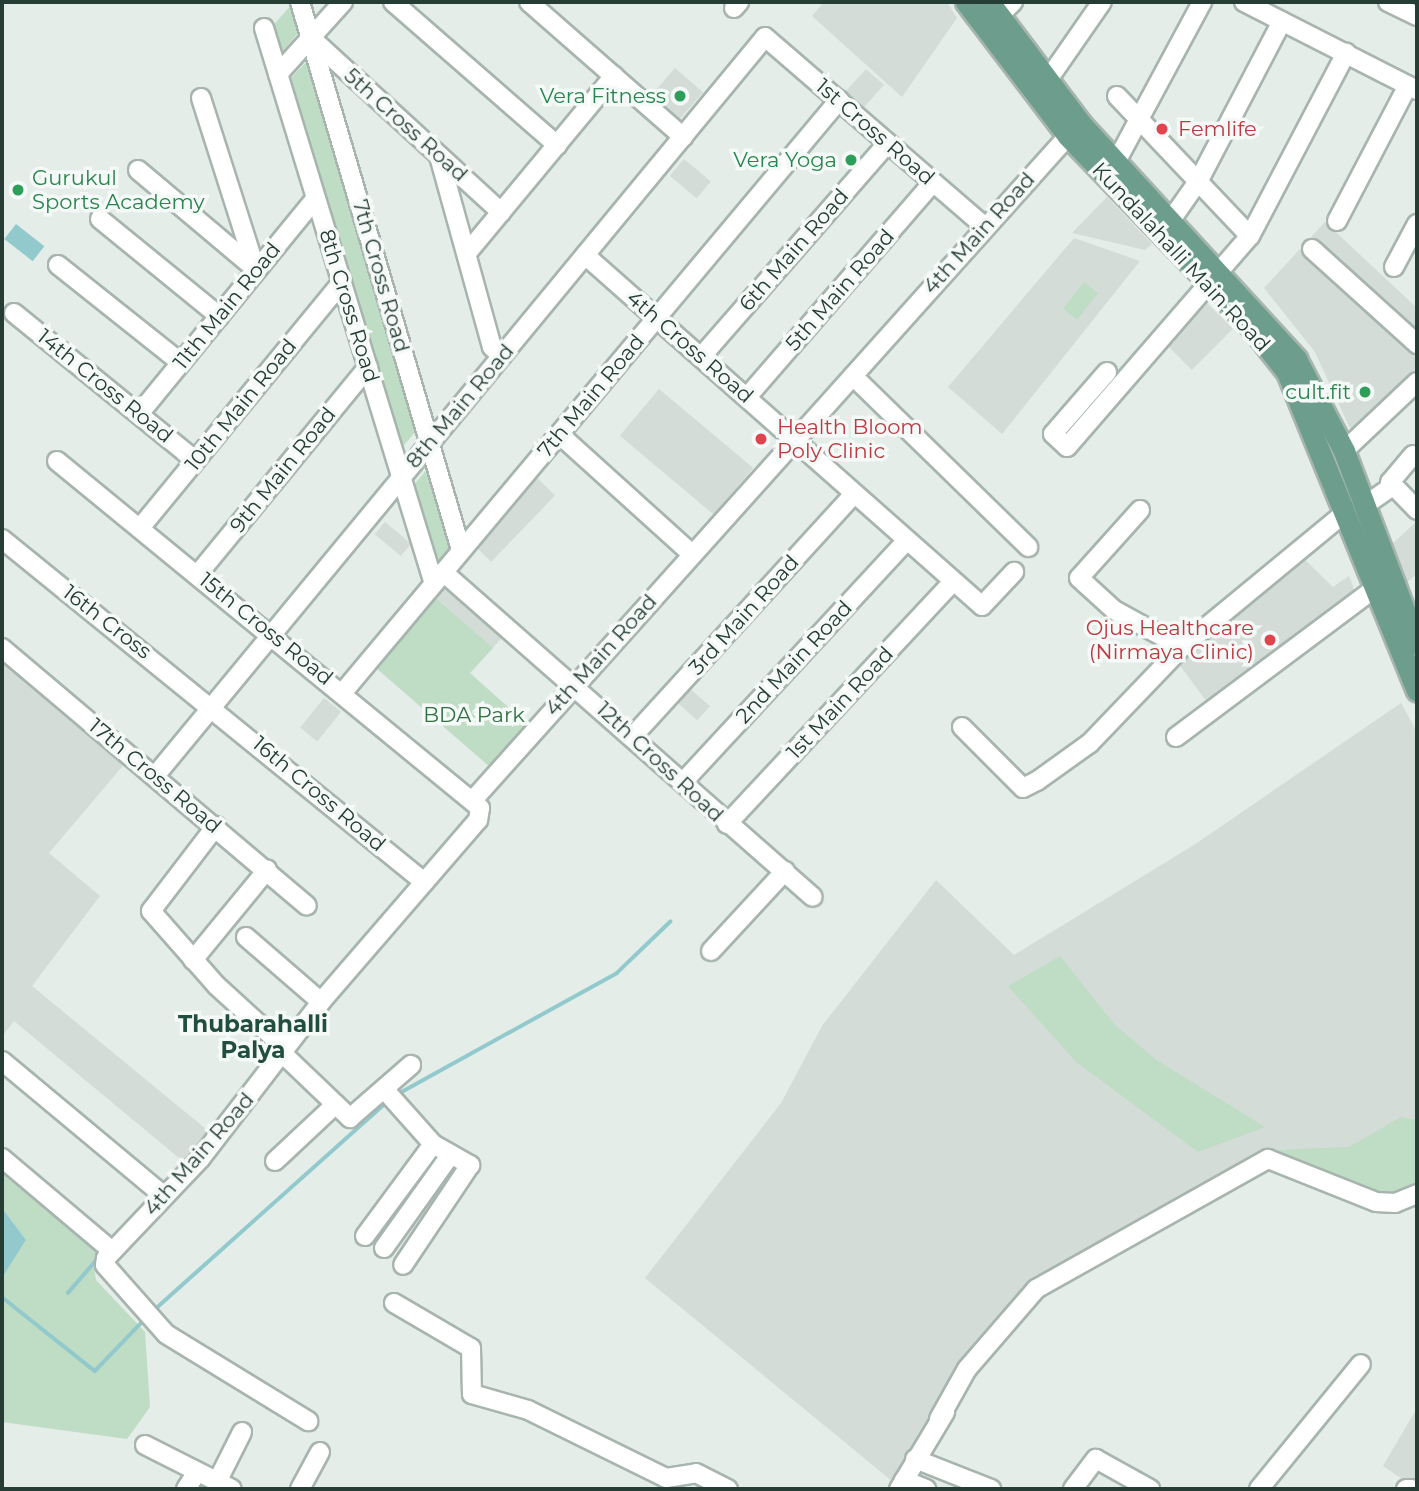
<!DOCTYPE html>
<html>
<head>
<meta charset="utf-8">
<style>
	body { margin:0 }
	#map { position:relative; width:1419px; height:1491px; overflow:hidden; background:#e4ede8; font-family:Montserrat,sans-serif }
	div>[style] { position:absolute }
	.built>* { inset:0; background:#d3dcd7; transform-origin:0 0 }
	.green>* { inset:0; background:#bfdcc4; transform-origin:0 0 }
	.water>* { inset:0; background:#91c9cd; transform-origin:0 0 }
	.stream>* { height:3.5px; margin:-1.75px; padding:0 1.75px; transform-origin:1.75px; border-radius:1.75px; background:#91c9cd }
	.roads { filter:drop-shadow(2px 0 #a7b5ae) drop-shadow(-2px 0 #a7b5ae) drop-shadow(0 2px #a7b5ae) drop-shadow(0 -2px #a7b5ae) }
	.minor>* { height:18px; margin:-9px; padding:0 9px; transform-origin:9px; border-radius:9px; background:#fff }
	.major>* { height:21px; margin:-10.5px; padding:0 10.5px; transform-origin:10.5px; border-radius:10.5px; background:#6d9e8d }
	.dots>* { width:19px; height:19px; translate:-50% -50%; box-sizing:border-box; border:4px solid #f5f9f7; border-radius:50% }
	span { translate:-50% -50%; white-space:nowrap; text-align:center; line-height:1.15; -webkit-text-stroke:7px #f5f9f7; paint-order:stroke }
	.leisure-label { font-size:21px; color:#27864d }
	.right { translate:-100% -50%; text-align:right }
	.left { translate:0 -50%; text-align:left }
	.street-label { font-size:21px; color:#253d34 }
	.health-label { font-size:21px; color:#be3a42 }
	.park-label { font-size:21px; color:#327145 }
	.neighbourhood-label { font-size:23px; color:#224e3f; font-weight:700 }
	.frame { position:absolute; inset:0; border:4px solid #253d34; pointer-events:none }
</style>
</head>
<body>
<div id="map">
	<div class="built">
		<i style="clip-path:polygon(824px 2px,947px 2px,957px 18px,902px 97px,812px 16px)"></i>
		<i style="left:675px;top:68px;width:37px;height:38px;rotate:41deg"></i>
		<i style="left:866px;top:69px;width:24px;height:36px;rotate:42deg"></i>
		<i style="left:684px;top:159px;width:35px;height:22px;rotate:40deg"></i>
		<i style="clip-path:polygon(1107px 197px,1152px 244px,1145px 250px,1072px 233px)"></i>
		<i style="clip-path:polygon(1325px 222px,1417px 308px,1417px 373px,1354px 437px,1315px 352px,1264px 288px)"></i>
		<i style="clip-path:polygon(1074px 238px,1140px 261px,1002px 434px,948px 387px)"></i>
		<i style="left:1206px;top:302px;width:38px;height:58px;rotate:45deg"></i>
		<i style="left:659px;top:389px;width:123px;height:61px;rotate:40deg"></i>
		<i style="left:535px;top:476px;width:28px;height:92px;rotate:44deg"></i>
		<i style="clip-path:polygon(1417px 521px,1417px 574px,1406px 583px,1390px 546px)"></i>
		<i style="left:385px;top:522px;width:34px;height:16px;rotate:40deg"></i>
		<i style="clip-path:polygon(1303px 558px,1333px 587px,1349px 576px,1356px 594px,1209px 705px,1176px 660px)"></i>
		<i style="left:448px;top:584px;width:76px;height:18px;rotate:42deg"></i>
		<i style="clip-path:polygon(2px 659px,126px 762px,49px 853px,100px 896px,32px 986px,212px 1134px,185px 1163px,14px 1021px,2px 1037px)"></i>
		<i style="left:688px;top:687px;width:29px;height:19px;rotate:41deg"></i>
		<i style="left:324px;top:698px;width:22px;height:38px;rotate:39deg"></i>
		<i style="clip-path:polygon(1401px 703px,1417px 732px,1417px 1184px,1377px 1199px,1275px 1150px,1045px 1274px,1014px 1299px,963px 1367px,892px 1481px,645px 1278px,781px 1103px,822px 1026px,936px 880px,1014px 955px,1194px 845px)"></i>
		<i style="clip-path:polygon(1414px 1413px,1417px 1415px,1417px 1489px,1383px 1466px)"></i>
	</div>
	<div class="green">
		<i style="clip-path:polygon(292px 4px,301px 29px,279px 56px,270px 29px)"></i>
		<i style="clip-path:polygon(310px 58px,416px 431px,398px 452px,289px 80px)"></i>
		<i style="left:1084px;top:282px;width:18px;height:34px;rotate:38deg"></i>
		<i style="clip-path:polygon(429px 467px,453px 547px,435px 568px,412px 487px)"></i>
		<i style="clip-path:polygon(436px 598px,493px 648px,470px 673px,527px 724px,490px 767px,376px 668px)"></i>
		<i style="clip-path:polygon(1060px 956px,1114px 1024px,1155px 1059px,1265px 1127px,1198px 1152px,1076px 1062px,1008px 986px)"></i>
		<i style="clip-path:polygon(1401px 1117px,1417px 1120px,1417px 1184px,1402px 1195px,1374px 1197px,1276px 1150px,1349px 1147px)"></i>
		<i style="clip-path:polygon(2px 1170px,102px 1252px,93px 1262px,96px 1280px,145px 1332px,150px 1407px,127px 1439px,2px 1422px,2px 1278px,26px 1240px,2px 1208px)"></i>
	</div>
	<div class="water">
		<i style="left:16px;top:224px;width:36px;height:19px;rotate:38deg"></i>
		<i style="clip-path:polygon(2px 1208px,26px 1240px,2px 1278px)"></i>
	</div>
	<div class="stream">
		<i style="left:398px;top:1094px;width:250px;rotate:-28.9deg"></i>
		<i style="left:617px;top:973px;width:74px;rotate:-43.9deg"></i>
		<i style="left:68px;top:1293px;width:49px;rotate:-49.1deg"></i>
		<i style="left:2px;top:1297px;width:119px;rotate:38.5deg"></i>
		<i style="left:95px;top:1371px;width:71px;rotate:-46.1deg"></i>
		<i style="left:152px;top:1312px;width:318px;rotate:-41.8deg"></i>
	</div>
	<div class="roads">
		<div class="minor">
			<i style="left:300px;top:2px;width:571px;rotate:73.63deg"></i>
			<i style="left:393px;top:2px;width:218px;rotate:41.1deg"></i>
			<i style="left:529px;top:2px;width:205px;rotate:41.2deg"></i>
			<i style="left:1244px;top:2px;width:194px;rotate:27deg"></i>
			<i style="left:1388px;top:2px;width:32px;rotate:26deg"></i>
			<i style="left:734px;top:8px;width:8px;rotate:-50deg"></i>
			<i style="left:999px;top:16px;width:20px;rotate:-45deg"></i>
			<i style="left:264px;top:28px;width:581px;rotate:73deg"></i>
			<i style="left:311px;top:38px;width:258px;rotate:42.5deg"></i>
			<i style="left:278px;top:74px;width:97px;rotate:-47.9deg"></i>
			<i style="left:1047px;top:81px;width:96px;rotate:-55.2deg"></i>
			<i style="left:1117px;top:96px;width:193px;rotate:46.5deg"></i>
			<i style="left:201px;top:98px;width:181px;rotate:72.3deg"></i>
			<i style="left:439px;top:156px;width:198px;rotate:74.5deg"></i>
			<i style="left:492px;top:347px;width:13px;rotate:42deg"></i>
			<i style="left:1116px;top:162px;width:182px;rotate:-61.7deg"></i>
			<i style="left:138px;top:170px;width:148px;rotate:40.1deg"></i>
			<i style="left:100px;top:219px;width:154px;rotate:39.2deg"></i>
			<i style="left:1171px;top:220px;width:49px;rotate:-55deg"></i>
			<i style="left:1199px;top:180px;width:179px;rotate:-62.4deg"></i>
			<i style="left:1337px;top:221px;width:153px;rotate:-62.4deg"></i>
			<i style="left:1312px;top:249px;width:142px;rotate:42.1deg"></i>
			<i style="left:467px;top:253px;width:230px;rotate:-50.3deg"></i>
			<i style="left:585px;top:255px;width:530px;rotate:41.48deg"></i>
			<i style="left:982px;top:606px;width:47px;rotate:-46.7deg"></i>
			<i style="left:58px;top:265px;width:157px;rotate:38.5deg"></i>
			<i style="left:1394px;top:267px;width:49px;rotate:-61.9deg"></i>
			<i style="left:14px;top:313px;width:233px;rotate:39.1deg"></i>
			<i style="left:701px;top:357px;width:284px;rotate:-48.9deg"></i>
			<i style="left:1107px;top:372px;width:82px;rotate:131.1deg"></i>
			<i style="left:1053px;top:434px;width:19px;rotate:43deg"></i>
			<i style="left:1067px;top:447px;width:279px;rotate:-49.1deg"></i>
			<i style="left:1250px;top:236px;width:207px;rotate:-62.3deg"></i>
			<i style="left:853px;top:376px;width:245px;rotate:44.3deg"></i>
			<i style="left:747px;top:397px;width:284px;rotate:-49.1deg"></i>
			<i style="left:139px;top:414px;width:279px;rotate:-50.7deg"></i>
			<i style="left:559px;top:434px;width:179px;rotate:42.1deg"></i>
			<i style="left:1344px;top:451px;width:100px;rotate:-43.4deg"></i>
			<i style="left:1413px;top:455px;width:35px;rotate:130deg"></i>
			<i style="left:1390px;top:482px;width:39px;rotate:46deg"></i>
			<i style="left:57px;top:461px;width:547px;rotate:39.36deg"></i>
			<i style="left:480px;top:808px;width:12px;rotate:99deg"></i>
			<i style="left:478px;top:820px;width:240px;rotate:130.8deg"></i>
			<i style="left:321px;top:1002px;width:197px;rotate:127.6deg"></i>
			<i style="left:201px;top:1158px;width:138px;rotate:133.5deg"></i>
			<i style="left:106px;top:1258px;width:7px;rotate:98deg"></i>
			<i style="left:105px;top:1265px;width:92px;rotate:48.5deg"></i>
			<i style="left:166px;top:1334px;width:167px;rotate:31.5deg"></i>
			<i style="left:1364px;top:506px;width:33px;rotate:-35deg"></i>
			<i style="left:1140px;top:510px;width:91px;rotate:131.9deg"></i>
			<i style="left:1079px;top:578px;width:47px;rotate:42.4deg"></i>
			<i style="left:1114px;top:610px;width:77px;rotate:28.6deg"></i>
			<i style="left:140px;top:528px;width:318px;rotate:-50.6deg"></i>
			<i style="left:2px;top:539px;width:544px;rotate:39.1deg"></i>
			<i style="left:443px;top:572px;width:492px;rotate:41.3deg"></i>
			<i style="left:198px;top:574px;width:268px;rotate:-50.6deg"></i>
			<i style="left:2px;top:648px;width:399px;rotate:40.2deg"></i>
			<i style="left:344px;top:691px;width:771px;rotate:-50.05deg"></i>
			<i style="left:962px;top:727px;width:86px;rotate:45deg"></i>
			<i style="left:1023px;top:788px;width:16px;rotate:-27deg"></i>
			<i style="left:1037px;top:781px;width:65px;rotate:-35.6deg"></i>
			<i style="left:1090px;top:743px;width:133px;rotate:-46.2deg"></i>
			<i style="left:1182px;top:647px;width:212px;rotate:-39.5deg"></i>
			<i style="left:633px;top:736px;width:328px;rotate:-47.6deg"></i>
			<i style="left:1176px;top:737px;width:249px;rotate:-36.8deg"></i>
			<i style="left:155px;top:776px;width:958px;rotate:-50.46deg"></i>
			<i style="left:765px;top:37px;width:291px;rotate:40.8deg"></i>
			<i style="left:683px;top:782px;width:327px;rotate:-47.2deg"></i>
			<i style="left:473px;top:800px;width:892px;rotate:-48.14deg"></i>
			<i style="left:727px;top:824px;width:331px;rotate:-47deg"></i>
			<i style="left:216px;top:826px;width:107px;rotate:127.4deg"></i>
			<i style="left:151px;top:911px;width:100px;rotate:48.7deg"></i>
			<i style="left:217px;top:986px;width:93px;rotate:42.4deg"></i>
			<i style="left:246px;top:937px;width:99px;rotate:40.9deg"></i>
			<i style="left:711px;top:951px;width:109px;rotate:-47.2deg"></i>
			<i style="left:193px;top:960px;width:117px;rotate:-50.6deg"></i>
			<i style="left:283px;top:1054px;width:93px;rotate:43.7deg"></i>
			<i style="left:350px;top:1118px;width:81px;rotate:-41deg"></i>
			<i style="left:2px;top:1061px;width:209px;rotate:39.8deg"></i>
			<i style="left:384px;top:1089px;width:74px;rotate:48.3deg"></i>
			<i style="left:433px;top:1144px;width:43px;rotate:29.6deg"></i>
			<i style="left:470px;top:1165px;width:120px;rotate:123.8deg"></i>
			<i style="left:2px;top:1158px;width:144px;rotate:40.2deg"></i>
			<i style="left:275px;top:1161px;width:83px;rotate:-43.1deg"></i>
			<i style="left:365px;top:1236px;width:114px;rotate:-53.5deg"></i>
			<i style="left:384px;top:1248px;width:115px;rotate:-54.5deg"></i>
			<i style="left:394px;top:1303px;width:89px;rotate:30.3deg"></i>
			<i style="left:471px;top:1348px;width:46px;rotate:88.8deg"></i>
			<i style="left:472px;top:1394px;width:58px;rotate:15.9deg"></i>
			<i style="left:528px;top:1410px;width:154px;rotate:26.2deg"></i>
			<i style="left:666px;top:1478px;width:30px;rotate:-9deg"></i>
			<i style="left:696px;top:1473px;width:36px;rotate:27deg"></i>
			<i style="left:939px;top:1419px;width:57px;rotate:-60.8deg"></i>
			<i style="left:967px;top:1369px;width:106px;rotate:-49.2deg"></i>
			<i style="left:1036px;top:1289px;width:266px;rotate:-29.3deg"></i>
			<i style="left:1268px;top:1159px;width:116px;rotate:21.7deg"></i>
			<i style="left:1376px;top:1202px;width:19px;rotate:3deg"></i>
			<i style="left:1395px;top:1203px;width:24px;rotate:-22deg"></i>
			<i style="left:145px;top:1445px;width:97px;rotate:26.8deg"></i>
			<i style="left:915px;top:1459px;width:82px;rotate:21.5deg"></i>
			<i style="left:904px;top:1480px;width:24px;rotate:22deg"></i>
			<i style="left:217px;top:1482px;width:56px;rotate:-63.4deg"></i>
			<i style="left:186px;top:1489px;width:20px;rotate:-57deg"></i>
			<i style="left:300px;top:1489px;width:42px;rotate:-61.6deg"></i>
			<i style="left:899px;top:1489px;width:90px;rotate:-59.1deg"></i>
			<i style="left:1073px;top:1489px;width:38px;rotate:-53deg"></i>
			<i style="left:1096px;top:1459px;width:62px;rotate:29.1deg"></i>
			<i style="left:1259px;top:1489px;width:161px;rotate:-50.8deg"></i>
			<i style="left:1406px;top:1489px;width:6px"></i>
		</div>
		<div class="major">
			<i style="left:966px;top:2px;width:168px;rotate:52.7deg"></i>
			<i style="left:1068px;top:136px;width:260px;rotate:46.1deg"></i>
			<i style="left:1248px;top:323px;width:63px;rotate:51.5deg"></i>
			<i style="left:1287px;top:372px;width:344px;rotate:67.8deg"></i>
			<i style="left:989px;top:2px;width:153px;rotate:53deg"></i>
			<i style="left:1081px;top:124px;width:319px;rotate:47.5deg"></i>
			<i style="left:1296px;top:359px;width:104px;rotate:62.4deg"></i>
			<i style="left:1344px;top:451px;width:206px;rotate:69.3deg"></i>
		</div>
	</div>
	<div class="dots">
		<i style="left:680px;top:96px;background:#2e9e5b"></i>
		<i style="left:1162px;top:129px;background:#e0444e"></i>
		<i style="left:851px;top:160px;background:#2e9e5b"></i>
		<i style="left:18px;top:190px;background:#2e9e5b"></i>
		<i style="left:1365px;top:392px;background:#2e9e5b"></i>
		<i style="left:761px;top:439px;background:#e0444e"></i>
		<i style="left:1270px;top:640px;background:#e0444e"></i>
	</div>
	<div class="leisure-label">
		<span class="right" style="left:666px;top:96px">Vera Fitness</span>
		<span class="right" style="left:837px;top:160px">Vera Yoga</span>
		<span class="left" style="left:32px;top:190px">Gurukul<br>Sports Academy</span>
		<span class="right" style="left:1351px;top:392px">cult.fit</span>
	</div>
	<div class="street-label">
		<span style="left:406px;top:125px;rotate:42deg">5th Cross Road</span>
		<span style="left:875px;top:132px;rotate:41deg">1st Cross Road</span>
		<span style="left:979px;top:233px;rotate:-48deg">4th Main Road</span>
		<span style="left:794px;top:250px;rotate:-49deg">6th Main Road</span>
		<span style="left:1181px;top:257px;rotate:47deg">Kundalahalli Main Road</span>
		<span style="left:381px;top:276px;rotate:74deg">7th Cross Road</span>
		<span style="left:840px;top:290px;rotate:-49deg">5th Main Road</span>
		<span style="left:227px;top:306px;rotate:-51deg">11th Main Road</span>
		<span style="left:349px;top:306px;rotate:73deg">8th Cross Road</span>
		<span style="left:690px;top:347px;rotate:41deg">4th Cross Road</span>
		<span style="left:105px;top:386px;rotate:39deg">14th Cross Road</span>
		<span style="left:591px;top:396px;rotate:-50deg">7th Main Road</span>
		<span style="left:241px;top:405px;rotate:-51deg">10th Main Road</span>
		<span style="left:460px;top:406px;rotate:-50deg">8th Main Road</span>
		<span style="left:283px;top:470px;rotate:-51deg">9th Main Road</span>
		<span style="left:744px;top:615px;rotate:-48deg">3rd Main Road</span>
		<span style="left:107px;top:622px;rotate:38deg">16th Cross</span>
		<span style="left:266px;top:629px;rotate:39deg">15th Cross Road</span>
		<span style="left:601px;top:655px;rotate:-48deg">4th Main Road</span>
		<span style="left:794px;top:662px;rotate:-47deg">2nd Main Road</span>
		<span style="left:840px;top:703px;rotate:-47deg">1st Main Road</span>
		<span style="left:660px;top:762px;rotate:43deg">12th Cross Road</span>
		<span style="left:155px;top:776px;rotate:40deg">17th Cross Road</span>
		<span style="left:319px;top:794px;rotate:40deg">16th Cross Road</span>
		<span style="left:199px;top:1154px;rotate:-49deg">4th Main Road</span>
	</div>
	<div class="health-label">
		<span class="left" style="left:1178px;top:129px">Femlife</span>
		<span class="left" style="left:777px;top:439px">Health Bloom<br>Poly Clinic</span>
		<span class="right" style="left:1254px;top:640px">Ojus Healthcare<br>(Nirmaya Clinic)</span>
	</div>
	<div class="park-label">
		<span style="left:474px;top:715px">BDA Park</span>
	</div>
	<div class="neighbourhood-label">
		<span style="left:253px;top:1037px">Thubarahalli<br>Palya</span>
	</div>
	<div class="frame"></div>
</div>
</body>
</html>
